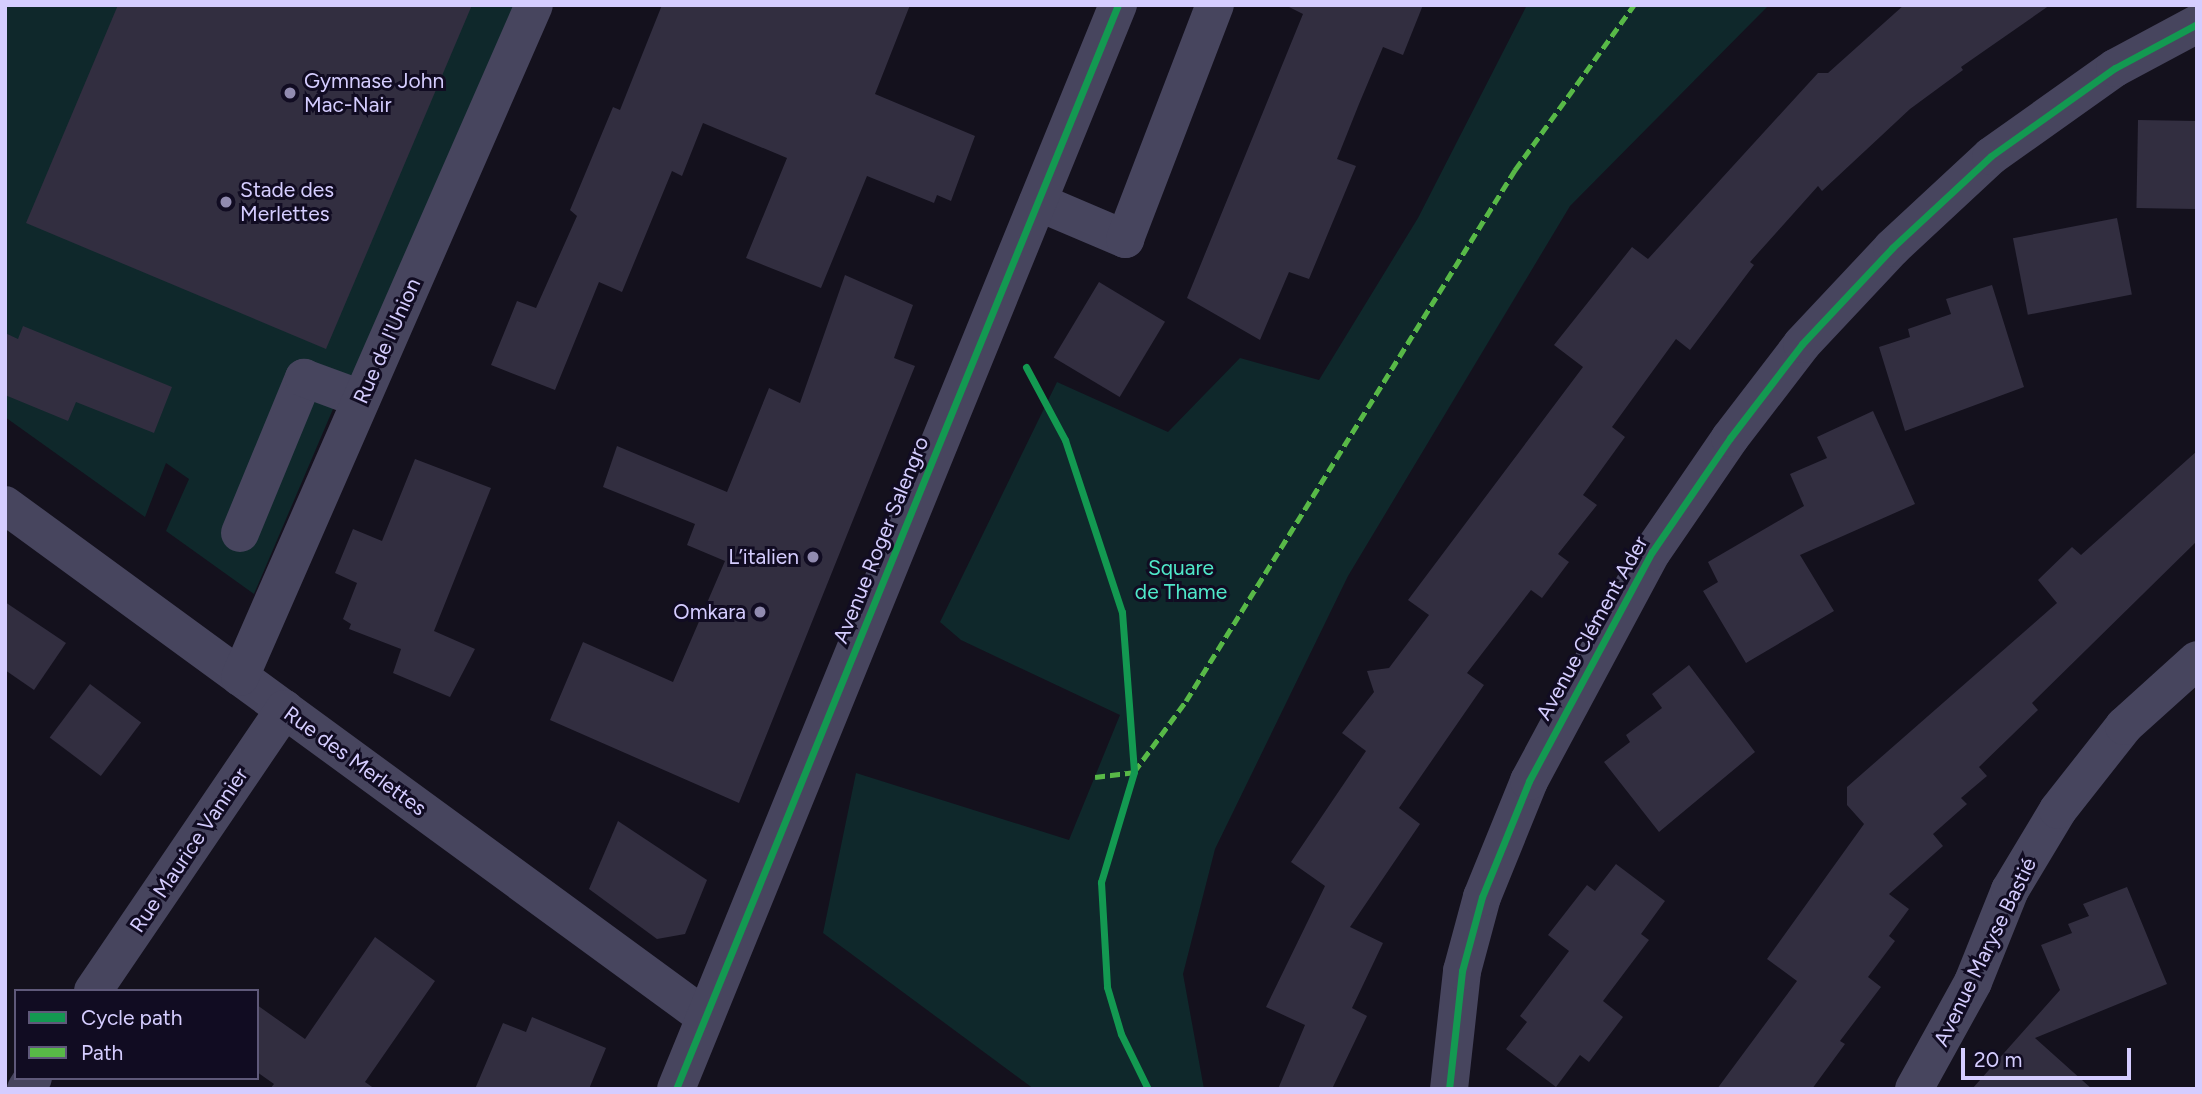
<!DOCTYPE html>
<html>
<head>
<meta charset="utf-8">
<style>
	body { margin:0 }
	#map { position:relative; width:2202px; height:1094px; overflow:hidden; background:#14111d; font-family:Figtree,sans-serif }
	div>[style] { position:absolute }
	.green>* { inset:0; background:#0f282b }
	.building>* { inset:0; background:#322e40; transform-origin:0 0 }
	.minor>* { height:38px; margin:-19px; padding:0 19px; transform-origin:19px; border-radius:19px; background:#47455e }
	.quiet>* { height:5px; margin-top:-2.5px; transform-origin:0; background:repeating-linear-gradient(90deg,#58b947 0 10px,transparent 0 15px) }
	.cycleway>* { height:7px; margin:-3.5px; padding:0 3.5px; transform-origin:3.5px; border-radius:3.5px; background:#139951 }
	.dots>* { width:19px; height:19px; translate:-50% -50%; box-sizing:border-box; border:4px solid #110c22; border-radius:50% }
	span { translate:-50% -50%; white-space:nowrap; text-align:center; line-height:1.15; -webkit-text-stroke:6px #110c22; paint-order:stroke }
	.poi-label { font-size:21px; color:#d5cdff }
	.left { translate:0 -50%; text-align:left }
	.right { translate:-100% -50%; text-align:right }
	.street-label { font-size:21px; color:#d5cdff }
	.park-label { font-size:21px; color:#4fe8c9 }
	.frame { position:absolute; inset:0; border:7px solid #d5cdff; pointer-events:none }
	.legend { position:absolute; left:14px; top:989px; width:245px; height:91px; box-sizing:border-box; background:#110c22; border:2px solid #5f597a; margin:0; padding:9px 12px; list-style:none; font-size:21px; color:#d5cdff }
	.legend li { display:flex; align-items:center; gap:14px; height:35px }
	.legend b { width:35px; border:2px solid #5f597a }
	.scale { position:absolute; left:1961px; top:1048px; width:170px; height:32px; box-sizing:border-box; border:4px solid #d5cdff; border-top:0; padding-left:9px; font-size:21px; line-height:24px; white-space:nowrap; color:#d5cdff; -webkit-text-stroke:5px #110c22; paint-order:stroke }
</style>
</head>
<body>
<div id="map">
	<div class="green">
		<i style="clip-path:polygon(5px 5px,534px 5px,361px 399px,336px 402px,254px 594px,166px 531px,189px 479px,166px 463px,145px 517px,5px 417px)"></i>
		<i style="clip-path:polygon(1527px 5px,1769px 5px,1570px 206px,1348px 576px,1215px 849px,1183px 974px,1204px 1089px,1034px 1089px,823px 933px,856px 773px,1069px 840px,1120px 715px,961px 640px,940px 622px,1057px 382px,1168px 432px,1240px 358px,1319px 380px,1418px 218px)"></i>
	</div>
	<div class="building">
		<i style="clip-path:polygon(118px 5px,472px 5px,326px 349px,26px 223px)"></i>
		<i style="clip-path:polygon(662px 5px,910px 5px,875px 94px,975px 136px,951px 201px,937px 195px,934px 203px,867px 176px,821px 288px,746px 258px,787px 158px,703px 123px,682px 176px,672px 171px,622px 292px,599px 282px,555px 390px,491px 365px,517px 301px,536px 308px,577px 216px,570px 210px,613px 107px,620px 110px)"></i>
		<i style="clip-path:polygon(1285px 5px,1423px 5px,1403px 55px,1383px 47px,1359px 104px,1337px 159px,1356px 166px,1309px 279px,1289px 272px,1260px 340px,1187px 298px,1303px 14px)"></i>
		<i style="clip-path:polygon(1904px 5px,2050px 5px,1961px 67px,1963px 70px,1910px 109px,1822px 191px,1818px 186px,1750px 262px,1754px 265px,1690px 350px,1676px 339px,1612px 427px,1625px 437px,1583px 495px,1597px 505px,1558px 554px,1569px 562px,1542px 598px,1531px 590px,1467px 673px,1484px 685px,1399px 808px,1420px 824px,1350px 927px,1383px 943px,1352px 1008px,1367px 1016px,1332px 1089px,1278px 1089px,1305px 1025px,1266px 1007px,1325px 886px,1291px 862px,1366px 751px,1342px 733px,1374px 692px,1367px 671px,1389px 668px,1429px 615px,1408px 600px,1583px 367px,1554px 345px,1632px 247px,1648px 259px,1818px 73px,1828px 73px)"></i>
		<i style="left:2138px;top:120px;width:59px;height:88px;rotate:1deg"></i>
		<i style="left:2117px;top:218px;width:78px;height:106px;rotate:79deg"></i>
		<i style="clip-path:polygon(845px 275px,913px 305px,894px 358px,915px 366px,739px 803px,550px 720px,583px 642px,673px 682px,725px 561px,687px 545px,695px 524px,603px 487px,617px 446px,727px 492px,769px 388px,800px 403px)"></i>
		<i style="left:1099px;top:282px;width:77px;height:88px;rotate:31deg"></i>
		<i style="clip-path:polygon(1992px 285px,2024px 387px,1905px 431px,1879px 347px,1910px 337px,1908px 329px,1951px 314px,1946px 299px)"></i>
		<i style="clip-path:polygon(23px 326px,172px 387px,154px 433px,76px 402px,68px 421px,5px 395px,5px 333px,18px 339px)"></i>
		<i style="clip-path:polygon(1873px 411px,1915px 504px,1800px 555px,1834px 611px,1746px 663px,1703px 591px,1718px 582px,1708px 562px,1804px 506px,1790px 474px,1827px 458px,1817px 437px)"></i>
		<i style="clip-path:polygon(2197px 451px,2197px 541px,2032px 703px,2038px 710px,1979px 767px,1987px 776px,1961px 798px,1967px 804px,1933px 834px,1943px 846px,1889px 894px,1909px 909px,1889px 936px,1895px 941px,1868px 977px,1881px 987px,1840px 1041px,1845px 1044px,1812px 1089px,1717px 1089px,1797px 981px,1767px 959px,1864px 824px,1847px 805px,1847px 787px,2057px 603px,2038px 580px,2072px 547px,2081px 555px)"></i>
		<i style="clip-path:polygon(415px 459px,491px 488px,434px 631px,475px 649px,450px 697px,393px 673px,401px 649px,349px 629px,351px 624px,343px 619px,357px 583px,335px 573px,353px 529px,382px 541px)"></i>
		<i style="clip-path:polygon(5px 602px,66px 643px,34px 690px,5px 670px)"></i>
		<i style="clip-path:polygon(1689px 665px,1755px 752px,1659px 832px,1604px 762px,1630px 742px,1626px 735px,1662px 708px,1652px 694px)"></i>
		<i style="left:90px;top:684px;width:64px;height:67px;rotate:37deg"></i>
		<i style="clip-path:polygon(618px 821px,707px 880px,685px 934px,657px 939px,589px 889px)"></i>
		<i style="clip-path:polygon(1616px 864px,1665px 901px,1641px 934px,1649px 940px,1603px 1001px,1623px 1017px,1589px 1062px,1580px 1055px,1556px 1087px,1506px 1049px,1527px 1022px,1520px 1016px,1569px 951px,1548px 935px,1587px 885px,1595px 891px)"></i>
		<i style="clip-path:polygon(2127px 887px,2167px 984px,2035px 1038px,2092px 1089px,1972px 1089px,2060px 990px,2041px 945px,2072px 933px,2068px 924px,2089px 916px,2083px 904px)"></i>
		<i style="clip-path:polygon(375px 937px,435px 981px,365px 1082px,375px 1089px,270px 1089px,274px 1084px,257px 1072px,257px 1005px,305px 1039px)"></i>
		<i style="clip-path:polygon(532px 1017px,606px 1048px,589px 1089px,475px 1089px,503px 1023px,526px 1032px)"></i>
	</div>
	<div class="minor">
		<i style="left:1038px;top:202px;width:95px;rotate:23deg"></i>
		<i style="left:1125px;top:239px;width:251px;rotate:-69deg"></i>
		<i style="left:5px;top:505px;width:867px;rotate:36.18deg"></i>
		<i style="left:240px;top:533px;width:168px;rotate:-67.6deg"></i>
		<i style="left:304px;top:378px;width:61px;rotate:20.2deg"></i>
		<i style="left:240px;top:677px;width:733px;rotate:-66.37deg"></i>
		<i style="left:93px;top:991px;width:341px;rotate:-55.8deg"></i>
		<i style="left:26px;top:1089px;width:13px;rotate:-58deg"></i>
		<i style="left:676px;top:1089px;width:1171px;rotate:-67.82deg"></i>
		<i style="left:1449px;top:1089px;width:119px;rotate:-83.7deg"></i>
		<i style="left:1462px;top:971px;width:77px;rotate:-74.9deg"></i>
		<i style="left:1482px;top:897px;width:125px;rotate:-67.9deg"></i>
		<i style="left:1529px;top:781px;width:260px;rotate:-61.8deg"></i>
		<i style="left:1652px;top:552px;width:138px;rotate:-55.6deg"></i>
		<i style="left:1730px;top:438px;width:118px;rotate:-52.5deg"></i>
		<i style="left:1802px;top:344px;width:132px;rotate:-46.8deg"></i>
		<i style="left:1892px;top:248px;width:135px;rotate:-42.9deg"></i>
		<i style="left:1991px;top:156px;width:152px;rotate:-35.4deg"></i>
		<i style="left:2115px;top:68px;width:93px;rotate:-28.2deg"></i>
		<i style="left:1914px;top:1089px;width:122px;rotate:-61.1deg"></i>
		<i style="left:1973px;top:982px;width:99px;rotate:-68.1deg"></i>
		<i style="left:2010px;top:890px;width:93px;rotate:-59deg"></i>
		<i style="left:2058px;top:810px;width:107px;rotate:-51.8deg"></i>
		<i style="left:2124px;top:726px;width:98px;rotate:-42.1deg"></i>
	</div>
	<div class="quiet">
		<i style="left:1095px;top:777px;width:39px;rotate:-7deg"></i>
		<i style="left:1134px;top:772px;width:88px;rotate:-53.8deg"></i>
		<i style="left:1186px;top:701px;width:625px;rotate:-58.22deg"></i>
		<i style="left:1515px;top:170px;width:203px;rotate:-54.2deg"></i>
	</div>
	<div class="cycleway">
		<i style="left:1026px;top:367px;width:83px;rotate:61.9deg"></i>
		<i style="left:1065px;top:440px;width:181px;rotate:71.7deg"></i>
		<i style="left:1122px;top:612px;width:160px;rotate:85.7deg"></i>
		<i style="left:1134px;top:772px;width:115px;rotate:106.7deg"></i>
		<i style="left:1101px;top:882px;width:105px;rotate:86.7deg"></i>
		<i style="left:1107px;top:987px;width:49px;rotate:73.4deg"></i>
		<i style="left:1121px;top:1034px;width:61px;rotate:63.9deg"></i>
		<i style="left:676px;top:1089px;width:1171px;rotate:-67.82deg"></i>
		<i style="left:1449px;top:1089px;width:119px;rotate:-83.7deg"></i>
		<i style="left:1462px;top:971px;width:77px;rotate:-74.9deg"></i>
		<i style="left:1482px;top:897px;width:125px;rotate:-67.9deg"></i>
		<i style="left:1529px;top:781px;width:260px;rotate:-61.8deg"></i>
		<i style="left:1652px;top:552px;width:138px;rotate:-55.6deg"></i>
		<i style="left:1730px;top:438px;width:118px;rotate:-52.5deg"></i>
		<i style="left:1802px;top:344px;width:132px;rotate:-46.8deg"></i>
		<i style="left:1892px;top:248px;width:135px;rotate:-42.9deg"></i>
		<i style="left:1991px;top:156px;width:152px;rotate:-35.4deg"></i>
		<i style="left:2115px;top:68px;width:93px;rotate:-28.2deg"></i>
	</div>
	<div class="dots">
		<i style="left:290px;top:93px;background:#918bb0"></i>
		<i style="left:226px;top:202px;background:#918bb0"></i>
		<i style="left:813px;top:557px;background:#918bb0"></i>
		<i style="left:760px;top:612px;background:#918bb0"></i>
	</div>
	<div class="poi-label">
		<span class="left" style="left:304px;top:93px">Gymnase John<br>Mac-Nair</span>
		<span class="left" style="left:240px;top:202px">Stade des<br>Merlettes</span>
		<span class="right" style="left:799px;top:557px">L’italien</span>
		<span class="right" style="left:746px;top:612px">Omkara</span>
	</div>
	<div class="street-label">
		<span style="left:387px;top:341px;rotate:-66deg">Rue de l'Union</span>
		<span style="left:881px;top:540px;rotate:-68deg">Avenue Roger Salengro</span>
		<span style="left:1592px;top:628px;rotate:-61deg">Avenue Clément Ader</span>
		<span style="left:355px;top:761px;rotate:36deg">Rue des Merlettes</span>
		<span style="left:189px;top:850px;rotate:-56deg">Rue Maurice Vannier</span>
		<span style="left:1985px;top:952px;rotate:-64deg">Avenue Maryse Bastié</span>
	</div>
	<div class="park-label">
		<span style="left:1181px;top:580px">Square<br>de Thame</span>
	</div>
	<div class="frame"></div>
	<ul class="legend">
	<li><b style="height:9px;background:#139951"></b>Cycle path</li>
	<li><b style="height:9px;background:#58b947"></b>Path</li>
	</ul>
	<div class="scale">20 m</div>
</div>
</body>
</html>
